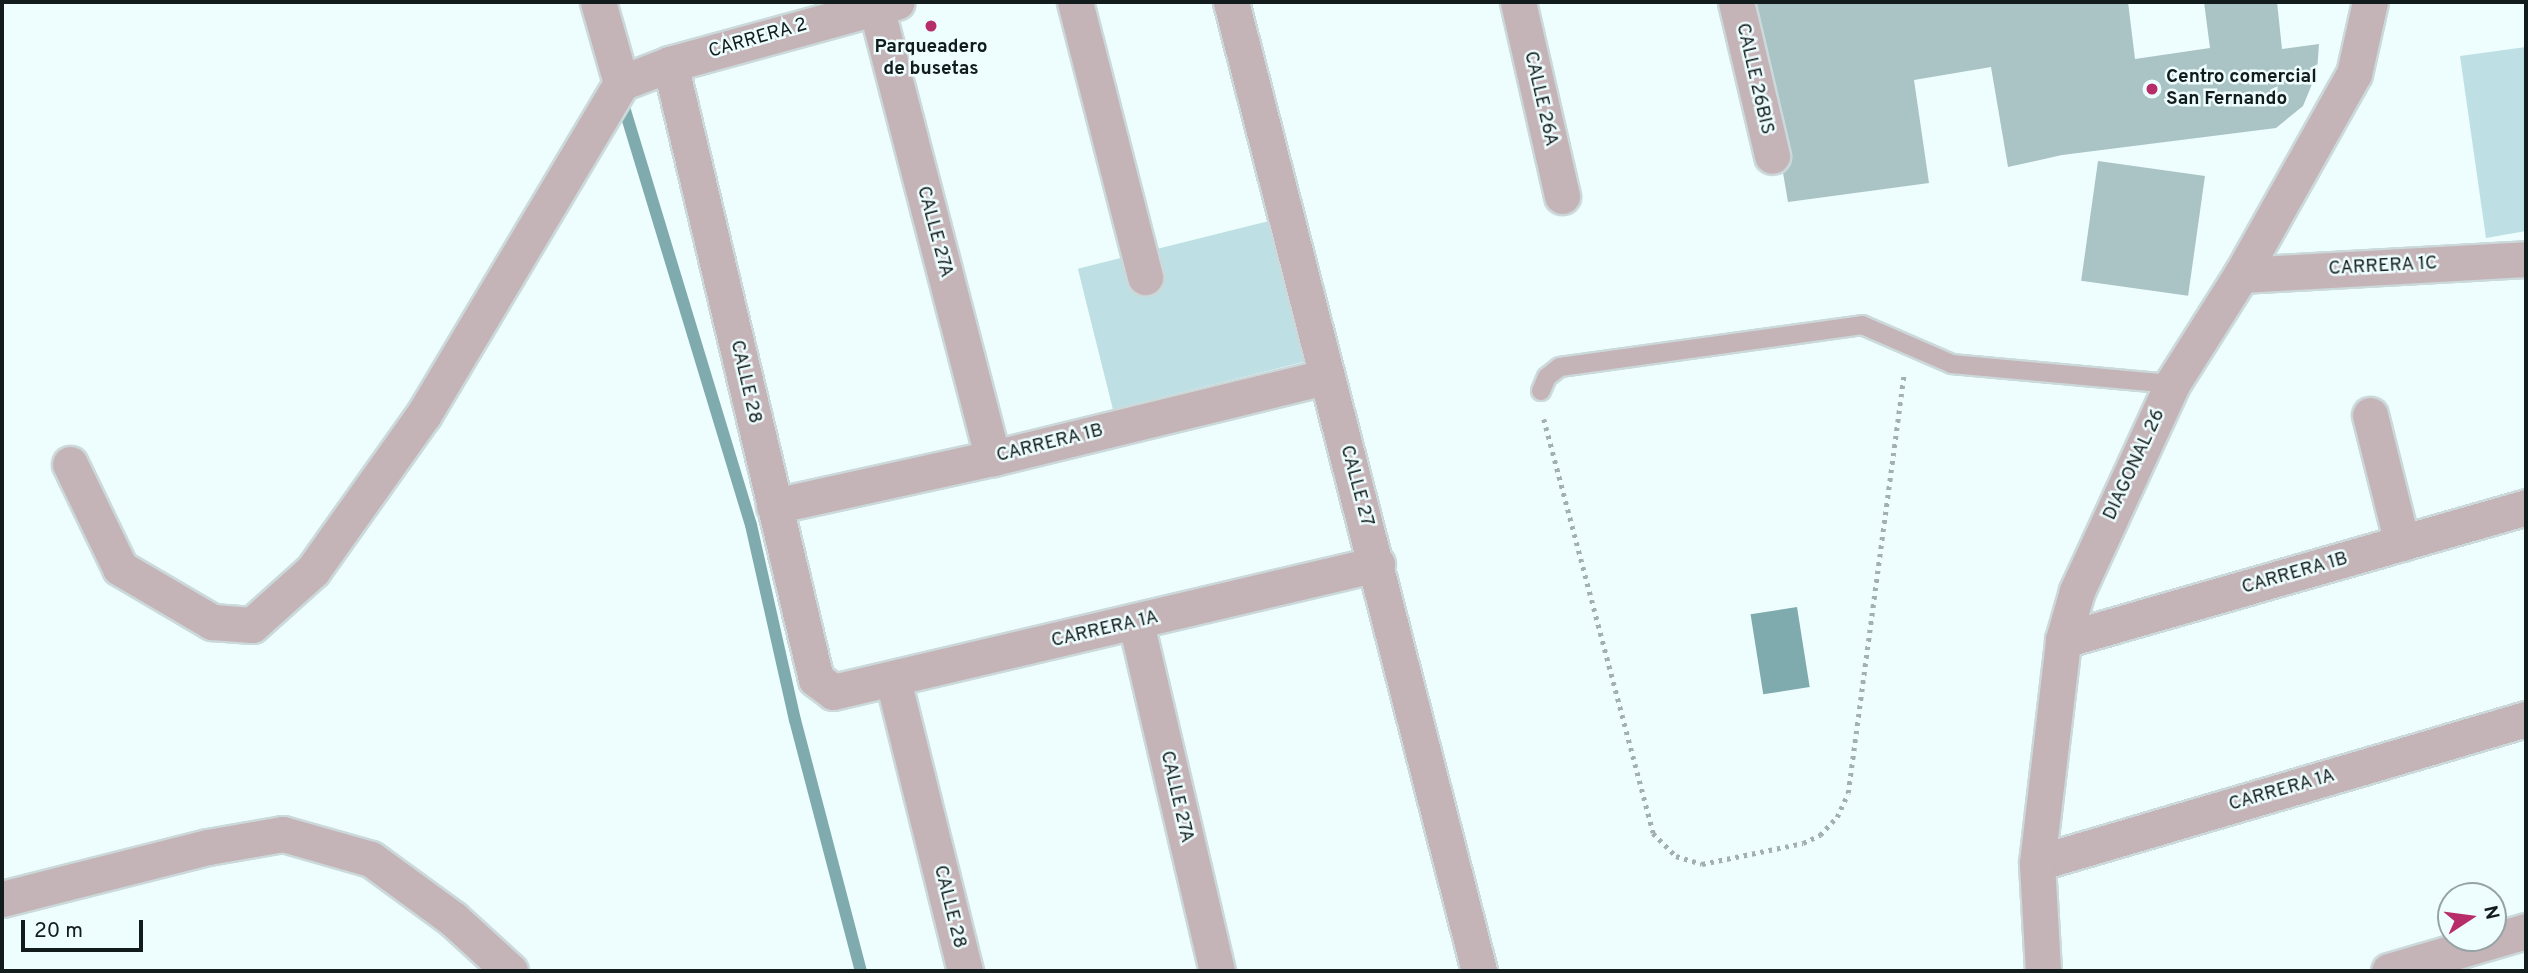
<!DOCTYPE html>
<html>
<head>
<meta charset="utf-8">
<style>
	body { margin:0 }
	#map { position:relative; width:2528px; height:973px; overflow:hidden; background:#eefdfe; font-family:Overpass,sans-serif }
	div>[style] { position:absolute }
	.green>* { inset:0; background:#bee0e4; transform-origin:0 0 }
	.water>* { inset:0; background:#7faaae; transform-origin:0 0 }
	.stream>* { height:12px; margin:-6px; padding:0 6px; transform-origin:6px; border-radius:6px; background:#7faaae }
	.building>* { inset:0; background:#aac3c5; transform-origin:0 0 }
	.path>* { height:4.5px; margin-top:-2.25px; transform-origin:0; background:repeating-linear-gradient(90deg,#a3b0b1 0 3.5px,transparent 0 8.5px) }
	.roads { filter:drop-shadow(2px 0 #cbd9da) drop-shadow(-2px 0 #cbd9da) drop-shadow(0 2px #cbd9da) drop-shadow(0 -2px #cbd9da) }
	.service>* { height:18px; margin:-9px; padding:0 9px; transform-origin:9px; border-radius:9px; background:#c4b3b7 }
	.minor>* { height:35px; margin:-17.5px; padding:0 17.5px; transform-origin:17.5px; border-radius:17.5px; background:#c4b3b7 }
	.dots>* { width:19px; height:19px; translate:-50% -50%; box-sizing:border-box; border:4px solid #eefdfe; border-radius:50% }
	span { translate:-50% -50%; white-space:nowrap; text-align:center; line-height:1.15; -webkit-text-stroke:5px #eefdfe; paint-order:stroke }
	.street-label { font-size:19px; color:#131c1d }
	.poi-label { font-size:19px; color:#131c1d; font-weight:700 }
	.left { translate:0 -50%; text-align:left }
	.frame { position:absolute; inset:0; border:4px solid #131c1d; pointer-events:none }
	.north { position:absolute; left:2437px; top:882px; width:70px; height:70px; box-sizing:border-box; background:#eefdfe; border:2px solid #96a3a4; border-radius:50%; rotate:77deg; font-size:19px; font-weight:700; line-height:28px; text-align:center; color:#131c1d }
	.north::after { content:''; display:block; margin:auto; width:24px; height:32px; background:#b72d69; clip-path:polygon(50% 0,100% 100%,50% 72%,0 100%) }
	.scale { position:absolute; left:21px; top:920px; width:122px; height:32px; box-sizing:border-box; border:4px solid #131c1d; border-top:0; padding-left:9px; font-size:21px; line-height:24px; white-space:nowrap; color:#131c1d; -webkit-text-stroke:5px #eefdfe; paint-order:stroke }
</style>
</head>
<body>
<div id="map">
	<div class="green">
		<i style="clip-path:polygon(2526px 47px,2526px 231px,2486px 238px,2460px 56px)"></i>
		<i style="left:1269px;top:221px;width:145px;height:197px;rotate:76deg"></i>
	</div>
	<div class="water">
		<i style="left:1797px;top:607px;width:81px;height:47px;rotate:81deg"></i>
	</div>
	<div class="stream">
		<i style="left:620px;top:94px;width:450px;rotate:73.1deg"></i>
		<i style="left:751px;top:525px;width:200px;rotate:77.3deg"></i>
		<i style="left:795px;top:720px;width:260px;rotate:75.3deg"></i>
	</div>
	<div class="building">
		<i style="clip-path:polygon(1754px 2px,2128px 2px,2135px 59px,2210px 48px,2204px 2px,2277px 2px,2282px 49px,2319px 44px,2317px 72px,2303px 106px,2276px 128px,2062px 155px,2008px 167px,1991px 67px,1914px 80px,1929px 183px,1788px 202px)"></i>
		<i style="left:2098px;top:161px;width:108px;height:121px;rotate:8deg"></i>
	</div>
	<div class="path">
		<i style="left:1544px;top:419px;width:428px;rotate:75.2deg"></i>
		<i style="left:1653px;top:833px;width:33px;rotate:45deg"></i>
		<i style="left:1676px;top:856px;width:27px;rotate:17deg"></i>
		<i style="left:1702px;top:864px;width:103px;rotate:-11.7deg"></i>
		<i style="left:1803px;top:843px;width:19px;rotate:-25deg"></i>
		<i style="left:1820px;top:835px;width:25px;rotate:-47deg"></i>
		<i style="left:1837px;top:817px;width:26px;rotate:-65deg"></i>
		<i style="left:1848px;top:793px;width:422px;rotate:-82.4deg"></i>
	</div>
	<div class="roads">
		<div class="service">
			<i style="left:1541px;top:391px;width:15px;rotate:-67deg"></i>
			<i style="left:1547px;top:377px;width:16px;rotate:-38deg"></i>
			<i style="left:1560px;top:367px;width:305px;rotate:-7.9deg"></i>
			<i style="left:1862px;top:325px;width:98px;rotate:23.4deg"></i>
			<i style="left:1952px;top:364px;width:221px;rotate:5.2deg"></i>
		</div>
		<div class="minor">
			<i style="left:598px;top:2px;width:84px;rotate:74.1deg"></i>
			<i style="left:1075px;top:2px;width:284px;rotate:75.7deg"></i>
			<i style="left:1231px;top:2px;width:1000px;rotate:75.64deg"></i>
			<i style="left:1518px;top:2px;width:199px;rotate:77.2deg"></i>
			<i style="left:1736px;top:2px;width:158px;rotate:76.8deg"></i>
			<i style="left:876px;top:7px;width:466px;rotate:75.5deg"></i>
			<i style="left:670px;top:64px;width:632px;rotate:76.65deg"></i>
			<i style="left:816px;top:679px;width:21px;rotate:37deg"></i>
			<i style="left:833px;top:692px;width:559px;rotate:-13.24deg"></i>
			<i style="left:621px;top:83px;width:53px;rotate:-21.2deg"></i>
			<i style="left:670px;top:64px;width:235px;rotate:-15.3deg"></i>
			<i style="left:2241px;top:275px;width:285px;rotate:-3.2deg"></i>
			<i style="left:2370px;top:415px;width:132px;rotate:76deg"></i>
			<i style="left:70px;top:464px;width:115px;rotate:64.3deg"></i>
			<i style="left:120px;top:568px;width:107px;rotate:30.4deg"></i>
			<i style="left:212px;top:622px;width:40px;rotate:4.3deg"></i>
			<i style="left:252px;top:625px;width:82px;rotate:-42deg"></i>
			<i style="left:313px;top:570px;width:191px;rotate:-54.6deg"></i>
			<i style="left:424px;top:414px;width:385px;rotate:-59.2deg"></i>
			<i style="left:774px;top:506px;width:224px;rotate:-12.4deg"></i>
			<i style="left:993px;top:458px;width:343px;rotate:-13.7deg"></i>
			<i style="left:1136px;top:623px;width:357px;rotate:76.9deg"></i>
			<i style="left:2063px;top:640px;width:482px;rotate:-16deg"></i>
			<i style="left:893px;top:680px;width:300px;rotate:76.1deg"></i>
			<i style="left:2037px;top:863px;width:510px;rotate:-16.41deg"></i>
			<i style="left:2px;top:899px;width:212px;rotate:-14.2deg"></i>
			<i style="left:208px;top:847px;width:76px;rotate:-9.8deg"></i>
			<i style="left:283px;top:834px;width:91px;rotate:15.9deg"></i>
			<i style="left:371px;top:859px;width:102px;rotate:36.2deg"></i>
			<i style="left:453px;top:919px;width:77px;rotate:42.4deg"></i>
			<i style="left:2043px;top:971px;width:108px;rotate:-93.2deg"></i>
			<i style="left:2037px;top:863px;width:225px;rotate:-83.3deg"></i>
			<i style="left:2063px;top:640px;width:51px;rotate:-74.1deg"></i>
			<i style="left:2077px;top:591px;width:228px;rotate:-65.3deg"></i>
			<i style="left:2172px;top:384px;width:129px;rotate:-57.7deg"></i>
			<i style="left:2241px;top:275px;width:231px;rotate:-60.7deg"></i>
			<i style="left:2354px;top:74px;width:74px;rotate:-77.5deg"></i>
			<i style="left:2389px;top:971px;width:143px;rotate:-16.3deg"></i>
		</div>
	</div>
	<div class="dots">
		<i style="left:931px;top:26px;background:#b72d69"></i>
		<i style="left:2152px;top:89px;background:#b72d69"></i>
	</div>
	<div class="street-label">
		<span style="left:758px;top:39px;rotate:-16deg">CARRERA 2</span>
		<span style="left:1754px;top:79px;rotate:77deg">CALLE 26BIS</span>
		<span style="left:1540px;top:99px;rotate:77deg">CALLE 26A</span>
		<span style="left:934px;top:232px;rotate:75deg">CALLE 27A</span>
		<span style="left:2383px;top:267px;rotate:-3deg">CARRERA 1C</span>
		<span style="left:745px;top:382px;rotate:77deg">CALLE 28</span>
		<span style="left:1050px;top:444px;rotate:-14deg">CARRERA 1B</span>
		<span style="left:2135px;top:465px;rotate:-65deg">DIAGONAL 26</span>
		<span style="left:1356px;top:486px;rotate:75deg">CALLE 27</span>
		<span style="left:2295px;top:574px;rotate:-16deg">CARRERA 1B</span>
		<span style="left:1105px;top:630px;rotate:-13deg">CARRERA 1A</span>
		<span style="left:2282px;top:791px;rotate:-16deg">CARRERA 1A</span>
		<span style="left:1176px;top:797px;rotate:77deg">CALLE 27A</span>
		<span style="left:949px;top:907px;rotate:76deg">CALLE 28</span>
	</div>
	<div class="poi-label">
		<span style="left:931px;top:59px">Parqueadero<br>de busetas</span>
		<span class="left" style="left:2166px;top:89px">Centro comercial<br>San Fernando</span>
	</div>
	<div class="frame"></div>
	<div class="north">N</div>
	<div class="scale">20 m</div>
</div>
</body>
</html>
